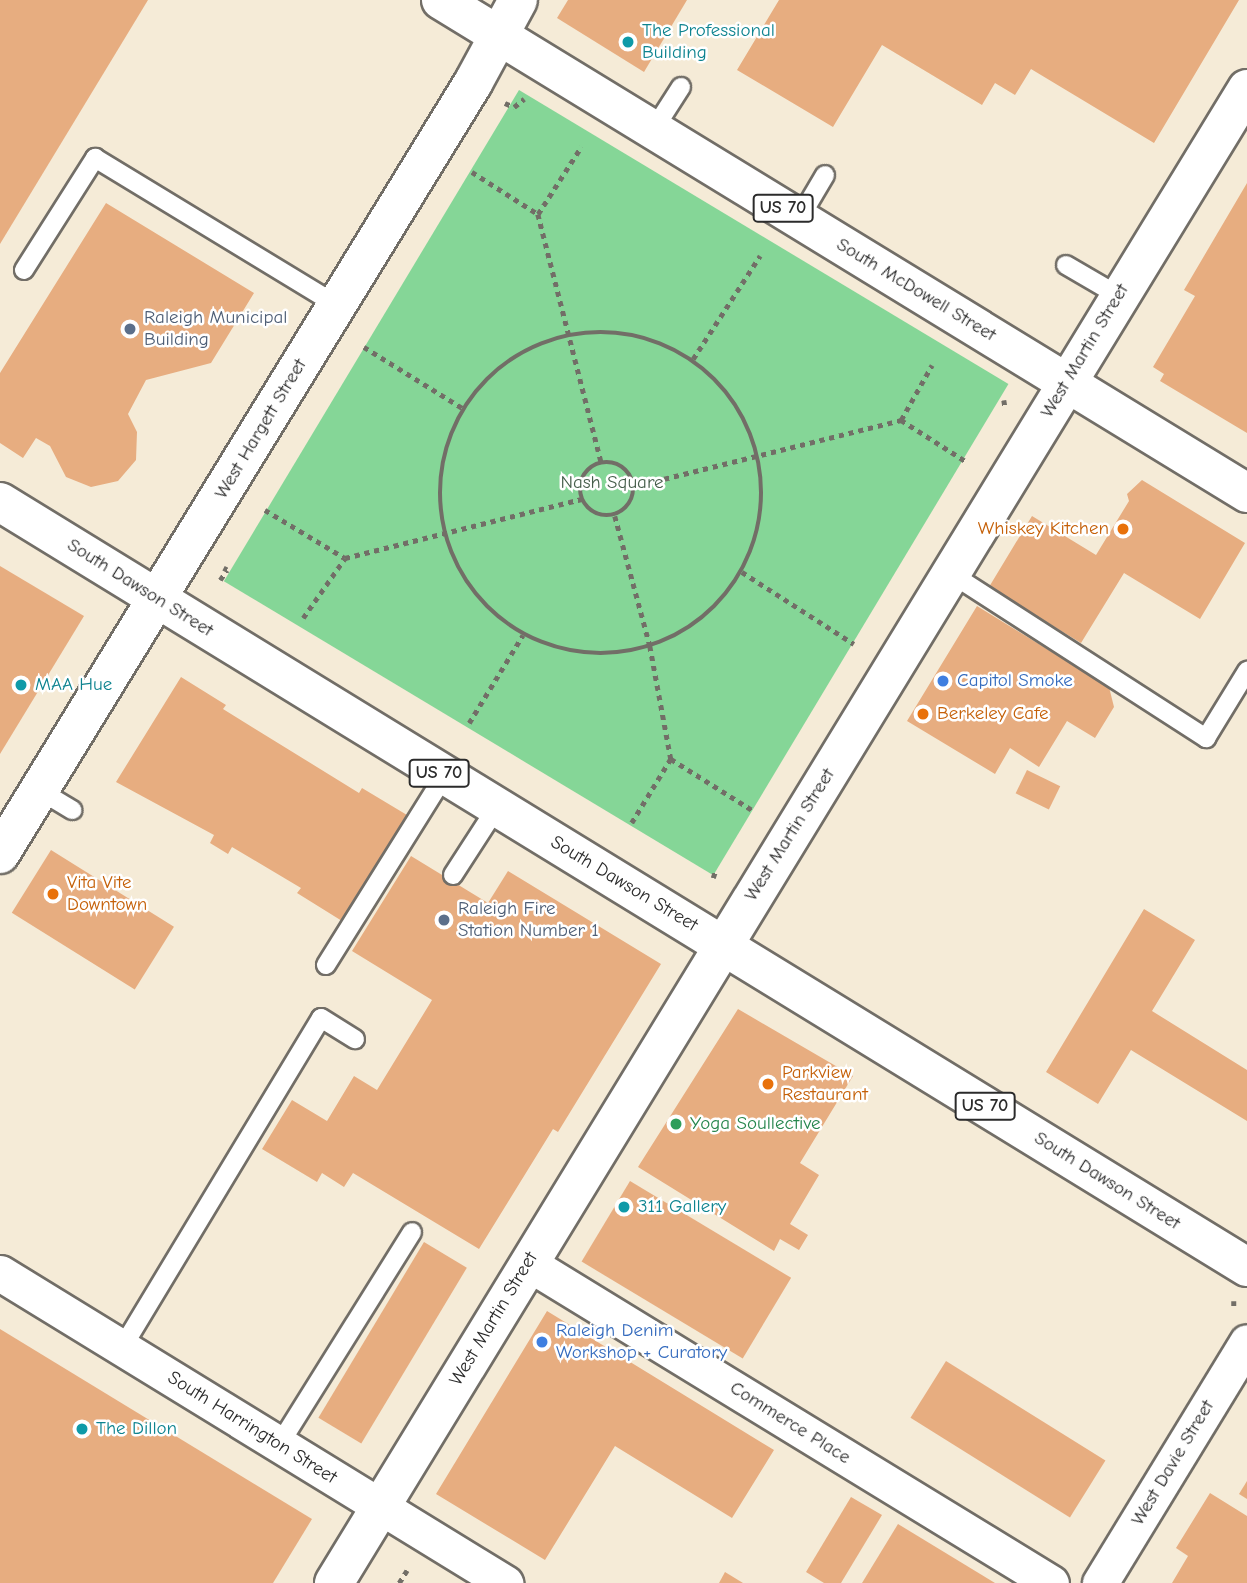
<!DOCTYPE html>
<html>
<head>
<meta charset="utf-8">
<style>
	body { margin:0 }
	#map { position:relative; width:1247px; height:1583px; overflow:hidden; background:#f5ebd7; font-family:"Comic Neue",sans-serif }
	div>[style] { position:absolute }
	.green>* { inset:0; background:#85d697; transform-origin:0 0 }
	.building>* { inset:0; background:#e7ad80; transform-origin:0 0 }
	.path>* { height:4.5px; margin-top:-2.25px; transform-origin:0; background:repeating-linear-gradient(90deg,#726e67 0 5px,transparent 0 10px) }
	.path>.ring { margin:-2.25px; padding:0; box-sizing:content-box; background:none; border:4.5px solid #726e67; border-radius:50% }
	.roads { filter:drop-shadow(2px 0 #726e67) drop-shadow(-2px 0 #726e67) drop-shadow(0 2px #726e67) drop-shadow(0 -2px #726e67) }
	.service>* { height:18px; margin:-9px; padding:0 9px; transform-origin:9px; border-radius:9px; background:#fff }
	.minor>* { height:35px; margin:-17.5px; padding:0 17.5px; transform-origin:17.5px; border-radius:17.5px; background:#fff }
	.tertiary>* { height:38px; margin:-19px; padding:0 19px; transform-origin:19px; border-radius:19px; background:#fff }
	.primary>* { height:38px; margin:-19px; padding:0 19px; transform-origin:19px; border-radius:19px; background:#fff }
	.dots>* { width:19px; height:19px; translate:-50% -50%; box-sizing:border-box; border:4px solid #fff; border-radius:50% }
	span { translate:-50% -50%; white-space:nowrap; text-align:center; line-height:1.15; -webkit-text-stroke:5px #fff; paint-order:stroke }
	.shield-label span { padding:2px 5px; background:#fff; border:2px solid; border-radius:5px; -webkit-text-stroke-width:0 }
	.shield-label { font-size:18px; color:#2b2b2b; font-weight:700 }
	.culture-label { font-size:19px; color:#0d838f }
	.left { translate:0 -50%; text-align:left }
	.street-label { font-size:19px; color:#2b2b2b }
	.service-label { font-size:19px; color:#4e5e75 }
	.park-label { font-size:19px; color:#465e4b }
	.food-label { font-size:19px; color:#c56008 }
	.right { translate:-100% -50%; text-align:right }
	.shop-label { font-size:19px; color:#366cbe }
	.leisure-label { font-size:19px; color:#27864d }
</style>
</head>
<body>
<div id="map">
	<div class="green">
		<i style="left:519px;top:90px;width:571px;height:573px;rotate:31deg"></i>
	</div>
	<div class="building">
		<i style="clip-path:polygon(0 0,148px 0,0 244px)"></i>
		<i style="clip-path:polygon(568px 0,687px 0,644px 72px,557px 18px)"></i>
		<i style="clip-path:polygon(779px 0,1239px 0,1154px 143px,1031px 69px,1015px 95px,995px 83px,982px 105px,882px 45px,833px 127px,737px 70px)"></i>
		<i style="clip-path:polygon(1247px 183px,1247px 433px,1160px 381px,1164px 374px,1153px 367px,1195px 296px,1184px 290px)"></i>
		<i style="clip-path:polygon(106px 203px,254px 293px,211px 363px,146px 380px,128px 414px,137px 432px,136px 460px,118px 481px,91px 487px,66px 477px,50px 446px,36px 438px,23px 458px,0 443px,0 373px)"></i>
		<i style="clip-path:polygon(1142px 480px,1245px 543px,1200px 619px,1124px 573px,1081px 643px,989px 587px,1032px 516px,1096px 555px,1129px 501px,1127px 494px)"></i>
		<i style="clip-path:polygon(0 566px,84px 616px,0 754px)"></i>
		<i style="clip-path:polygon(977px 606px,1109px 687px,1114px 707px,1095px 738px,1067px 721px,1039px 767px,1010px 748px,995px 774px,907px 721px)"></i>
		<i style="clip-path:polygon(181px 677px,226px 705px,223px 709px,359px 793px,362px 788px,407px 815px,342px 921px,297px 893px,301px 888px,232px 847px,228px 854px,210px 843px,214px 835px,116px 782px)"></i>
		<i style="left:1027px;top:770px;width:37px;height:26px;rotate:26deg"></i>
		<i style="left:51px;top:850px;width:145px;height:74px;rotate:32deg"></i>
		<i style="clip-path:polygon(411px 856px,488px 903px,508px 871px,661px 964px,558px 1132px,553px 1129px,479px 1249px,353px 1173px,344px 1187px,322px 1173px,317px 1182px,262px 1149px,292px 1100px,327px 1121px,354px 1076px,377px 1090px,432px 1000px,352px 951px)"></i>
		<i style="clip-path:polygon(1144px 909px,1195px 940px,1152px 1011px,1247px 1070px,1247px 1121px,1131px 1050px,1098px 1104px,1046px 1072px)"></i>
		<i style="clip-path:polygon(738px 1009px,853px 1076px,800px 1163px,819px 1175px,790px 1224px,808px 1235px,799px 1250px,780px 1239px,774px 1251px,638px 1167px)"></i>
		<i style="left:630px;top:1181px;width:188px;height:94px;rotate:31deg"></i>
		<i style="left:424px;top:1242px;width:50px;height:205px;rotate:31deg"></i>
		<i style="clip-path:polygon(547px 1311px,774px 1450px,732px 1518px,615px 1446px,545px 1560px,436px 1494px)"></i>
		<i style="clip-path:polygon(0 1329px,312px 1519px,273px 1583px,0 1583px)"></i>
		<i style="left:946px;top:1361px;width:188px;height:67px;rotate:32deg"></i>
		<i style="clip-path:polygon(1247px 1481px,1247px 1499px,1239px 1494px)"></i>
		<i style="clip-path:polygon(1210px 1493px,1247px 1516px,1247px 1583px,1172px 1583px,1188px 1556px,1176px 1548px)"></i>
		<i style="clip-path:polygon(851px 1497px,882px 1515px,841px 1583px,824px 1583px,806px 1572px)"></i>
		<i style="clip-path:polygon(898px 1524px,995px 1583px,862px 1583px)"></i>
		<i style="clip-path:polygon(725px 1572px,743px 1583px,719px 1583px)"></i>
	</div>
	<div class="path">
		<i style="left:505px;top:103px;width:10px;rotate:24deg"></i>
		<i style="left:514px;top:107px;width:13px;rotate:-39deg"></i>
		<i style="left:472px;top:172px;width:78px;rotate:32.5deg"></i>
		<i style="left:538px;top:214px;width:256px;rotate:75.7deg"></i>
		<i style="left:538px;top:214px;width:80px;rotate:-57.3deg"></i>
		<i class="ring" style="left:440px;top:332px;width:317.5px;height:317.5px"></i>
		<i style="left:364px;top:347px;width:118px;rotate:31.8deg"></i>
		<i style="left:693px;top:359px;width:123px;rotate:-57deg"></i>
		<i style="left:1004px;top:400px;width:6px;rotate:81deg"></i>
		<i style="left:901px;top:420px;width:78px;rotate:32.5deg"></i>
		<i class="ring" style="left:580px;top:462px;width:49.5px;height:49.5px"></i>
		<i style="left:635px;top:486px;width:274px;rotate:-13.9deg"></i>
		<i style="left:901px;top:420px;width:63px;rotate:-60.6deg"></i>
		<i style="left:265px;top:510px;width:93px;rotate:31deg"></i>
		<i style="left:345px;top:558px;width:244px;rotate:-14deg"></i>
		<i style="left:615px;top:516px;width:135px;rotate:74.9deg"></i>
		<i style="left:650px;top:646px;width:115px;rotate:79.5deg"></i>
		<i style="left:671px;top:759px;width:75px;rotate:121.4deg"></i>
		<i style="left:742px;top:572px;width:133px;rotate:32.7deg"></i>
		<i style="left:220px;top:580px;width:12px;rotate:-55deg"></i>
		<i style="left:227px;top:570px;width:4px;rotate:-153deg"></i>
		<i style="left:303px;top:618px;width:73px;rotate:-55deg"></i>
		<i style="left:469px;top:723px;width:103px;rotate:-58.5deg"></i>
		<i style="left:671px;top:759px;width:98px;rotate:32.1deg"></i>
		<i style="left:713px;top:878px;width:6px;rotate:-72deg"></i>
		<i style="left:1234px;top:1301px;width:8px;rotate:90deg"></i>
		<i style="left:399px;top:1583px;width:15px;rotate:-58deg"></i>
	</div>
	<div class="roads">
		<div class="service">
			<i style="left:654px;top:129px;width:50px;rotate:-57.3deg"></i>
			<i style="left:799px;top:219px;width:51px;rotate:-59.4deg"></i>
			<i style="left:1066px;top:265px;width:61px;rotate:30.3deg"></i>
			<i style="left:24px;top:270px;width:133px;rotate:-57.6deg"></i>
			<i style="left:95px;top:158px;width:283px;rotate:31.3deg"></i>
			<i style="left:950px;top:573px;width:305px;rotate:32.8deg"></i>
			<i style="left:1206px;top:738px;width:79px;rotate:-58.5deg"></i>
			<i style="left:39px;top:790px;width:39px;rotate:31deg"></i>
			<i style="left:453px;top:875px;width:81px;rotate:-57.1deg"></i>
			<i style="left:326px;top:965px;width:223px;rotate:-58deg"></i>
			<i style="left:122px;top:1348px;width:385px;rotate:-58.9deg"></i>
			<i style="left:321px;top:1018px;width:40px;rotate:32deg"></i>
			<i style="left:279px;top:1445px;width:251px;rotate:-58deg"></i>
		</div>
		<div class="minor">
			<i style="left:528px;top:1263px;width:613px;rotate:31.46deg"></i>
			<i style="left:0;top:1273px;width:593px;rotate:31.54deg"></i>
			<i style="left:1100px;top:1583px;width:282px;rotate:-58.6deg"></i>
		</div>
		<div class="tertiary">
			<i style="left:0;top:854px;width:905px;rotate:-58.47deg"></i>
			<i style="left:473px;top:83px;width:94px;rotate:-61.5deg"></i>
			<i style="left:334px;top:1583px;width:1751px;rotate:-58.57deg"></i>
		</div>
		<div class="primary">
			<i style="left:441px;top:0;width:945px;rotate:31.45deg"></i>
			<i style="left:0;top:502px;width:1463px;rotate:31.53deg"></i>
		</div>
	</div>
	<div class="dots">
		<i style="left:628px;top:42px;background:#0f9aa8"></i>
		<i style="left:130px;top:329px;background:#5c6f8a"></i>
		<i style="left:1123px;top:529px;background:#e8710a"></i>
		<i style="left:943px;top:681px;background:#3f7fe0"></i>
		<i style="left:21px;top:685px;background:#0f9aa8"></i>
		<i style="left:923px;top:714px;background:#e8710a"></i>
		<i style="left:53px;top:894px;background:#e8710a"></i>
		<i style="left:444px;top:920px;background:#5c6f8a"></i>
		<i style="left:768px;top:1084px;background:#e8710a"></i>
		<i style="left:676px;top:1124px;background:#2e9e5b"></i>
		<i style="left:624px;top:1207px;background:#0f9aa8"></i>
		<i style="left:542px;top:1342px;background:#3f7fe0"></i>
		<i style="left:82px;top:1429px;background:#0f9aa8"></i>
	</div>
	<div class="shield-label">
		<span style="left:783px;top:208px">US 70</span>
		<span style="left:439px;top:773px">US 70</span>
		<span style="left:985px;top:1106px">US 70</span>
	</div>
	<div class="culture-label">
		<span class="left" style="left:642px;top:42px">The Professional<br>Building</span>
		<span class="left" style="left:35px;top:685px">MAA Hue</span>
		<span class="left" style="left:638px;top:1207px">311 Gallery</span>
		<span class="left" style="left:96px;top:1429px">The Dillon</span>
	</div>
	<div class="street-label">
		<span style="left:916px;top:290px;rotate:31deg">South McDowell Street</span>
		<span style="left:1085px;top:351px;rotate:-59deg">West Martin Street</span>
		<span style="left:261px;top:429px;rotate:-59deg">West Hargett Street</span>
		<span style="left:140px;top:588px;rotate:32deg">South Dawson Street</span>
		<span style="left:790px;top:835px;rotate:-58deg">West Martin Street</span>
		<span style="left:624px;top:884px;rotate:31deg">South Dawson Street</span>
		<span style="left:1107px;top:1181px;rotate:32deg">South Dawson Street</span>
		<span style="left:494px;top:1319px;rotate:-59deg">West Martin Street</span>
		<span style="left:790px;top:1423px;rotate:32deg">Commerce Place</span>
		<span style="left:252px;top:1428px;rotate:32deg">South Harrington Street</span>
		<span style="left:1173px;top:1463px;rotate:-59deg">West Davie Street</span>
	</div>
	<div class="service-label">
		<span class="left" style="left:144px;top:329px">Raleigh Municipal<br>Building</span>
		<span class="left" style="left:458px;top:920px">Raleigh Fire<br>Station Number 1</span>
	</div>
	<div class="park-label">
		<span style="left:612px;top:483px">Nash Square</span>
	</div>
	<div class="food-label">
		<span class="right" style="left:1109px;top:529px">Whiskey Kitchen</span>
		<span class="left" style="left:937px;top:714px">Berkeley Cafe</span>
		<span class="left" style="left:67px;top:894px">Vita Vite<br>Downtown</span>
		<span class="left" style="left:782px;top:1084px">Parkview<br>Restaurant</span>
	</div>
	<div class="shop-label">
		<span class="left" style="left:957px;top:681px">Capitol Smoke</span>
		<span class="left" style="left:556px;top:1342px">Raleigh Denim<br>Workshop + Curatory</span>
	</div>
	<div class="leisure-label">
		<span class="left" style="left:690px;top:1124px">Yoga Soullective</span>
	</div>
</div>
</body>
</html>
